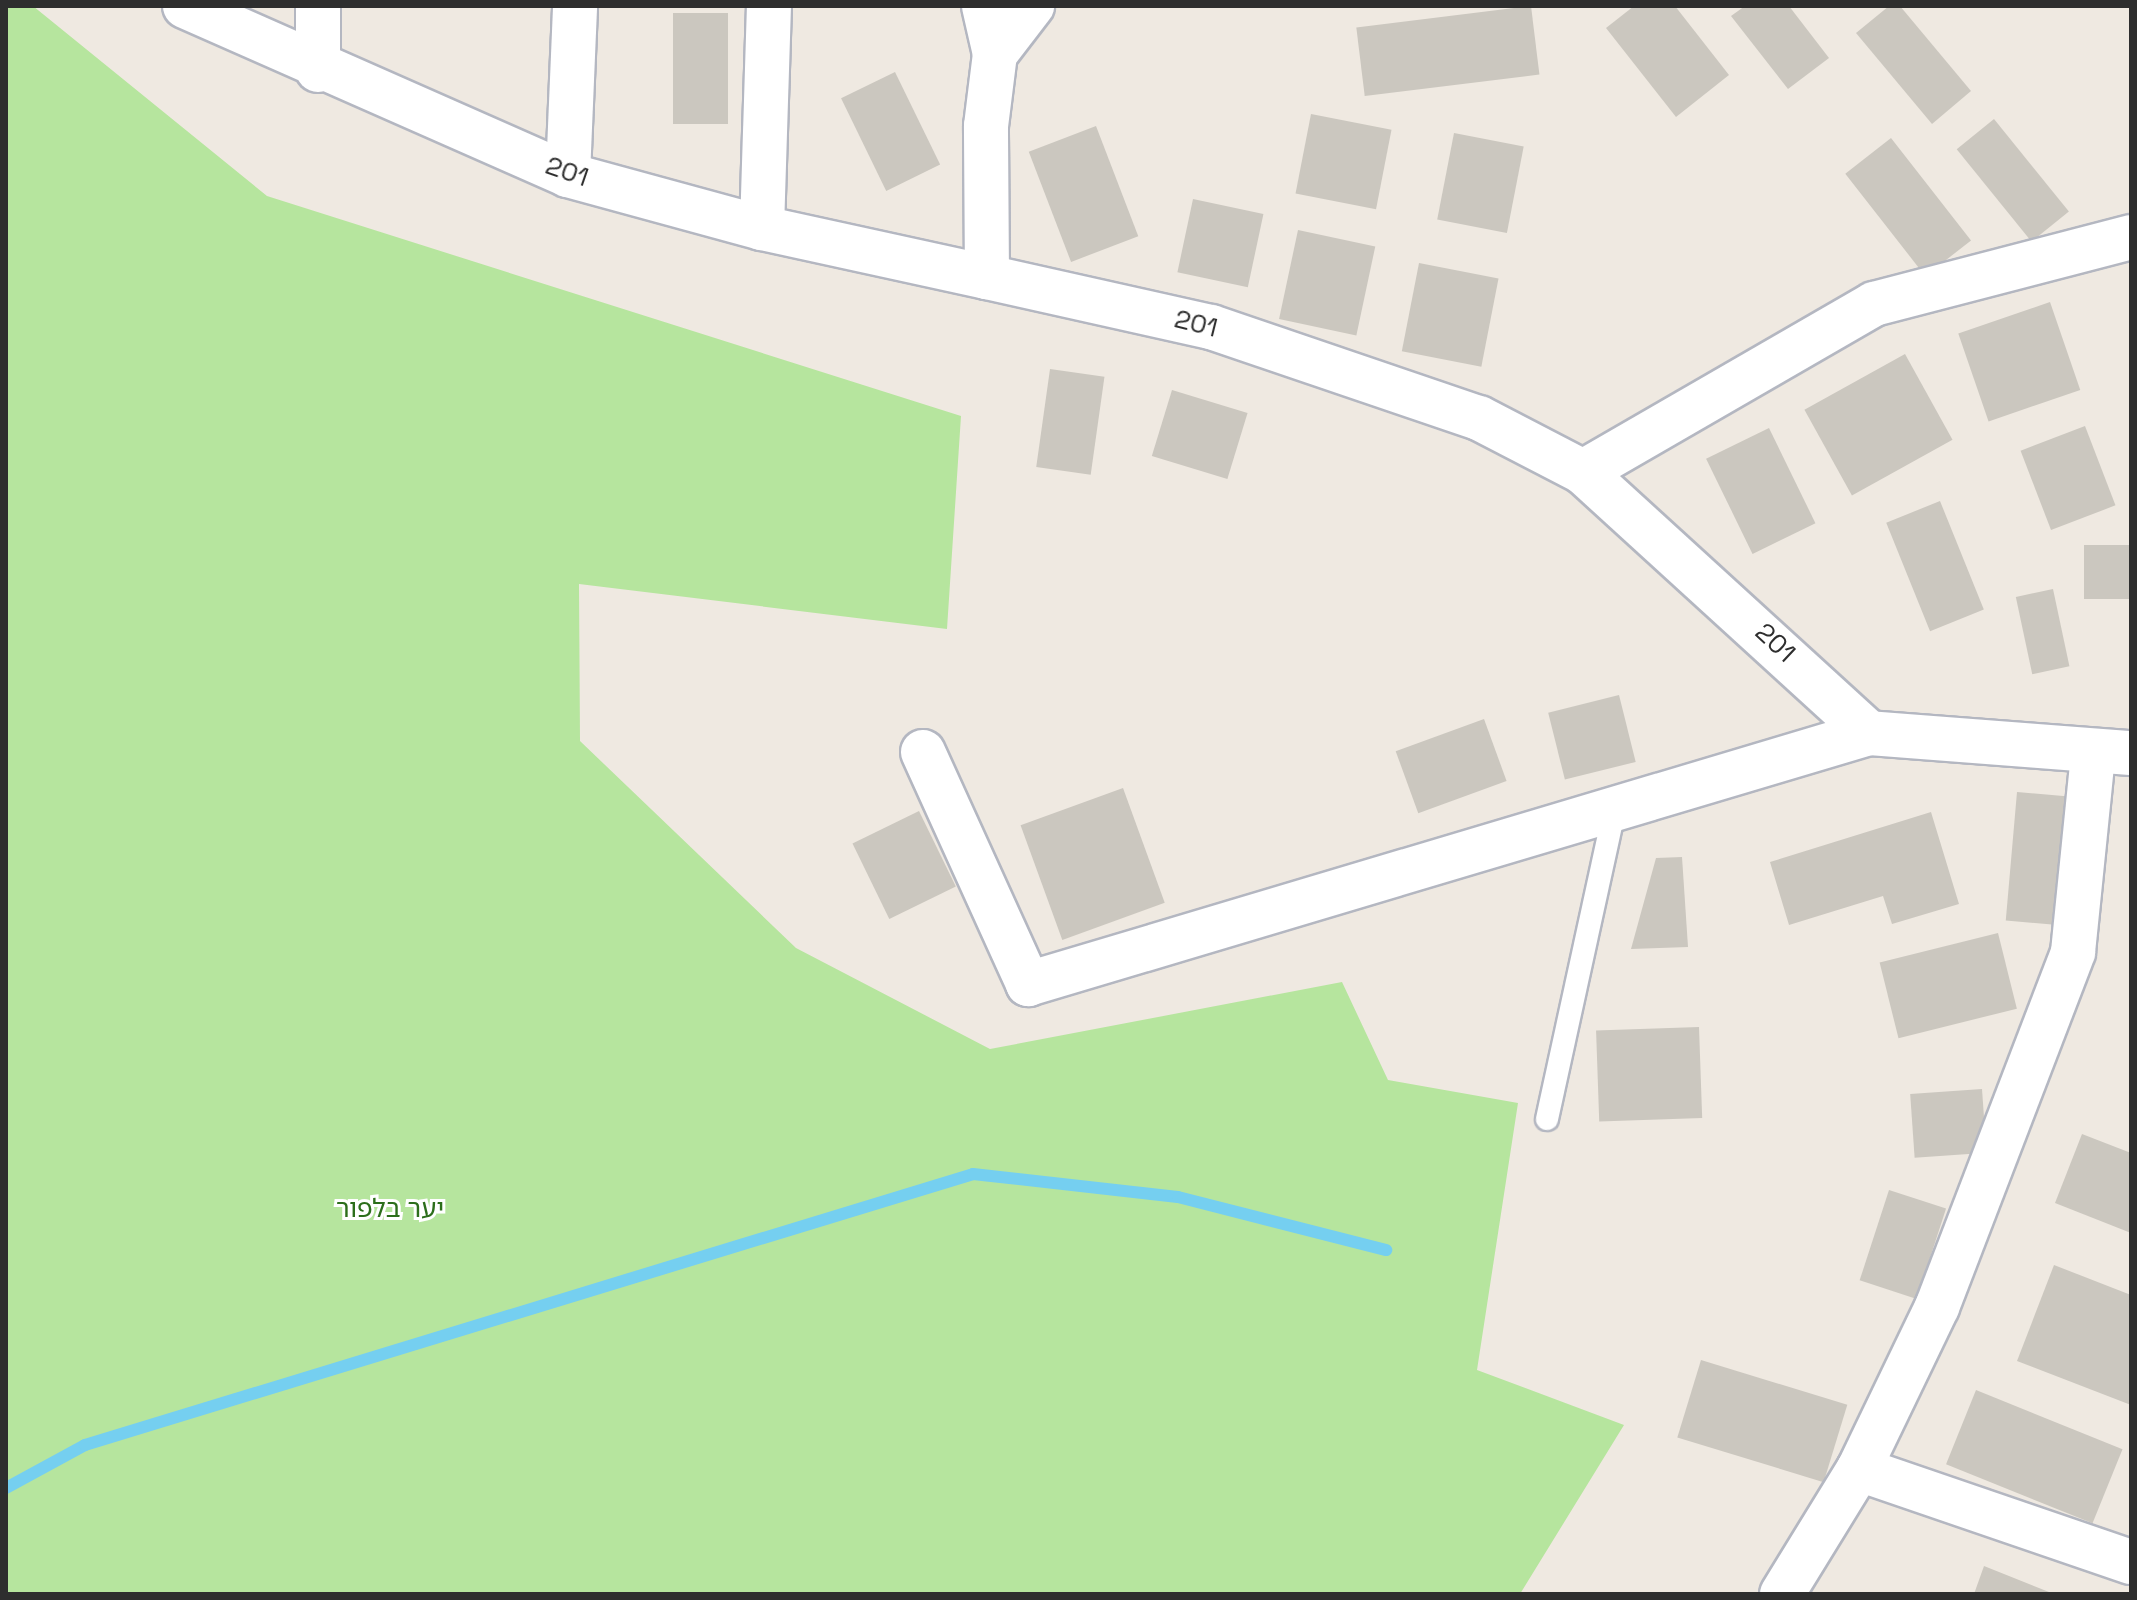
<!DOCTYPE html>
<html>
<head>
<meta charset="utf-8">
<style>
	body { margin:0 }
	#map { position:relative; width:2137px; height:1600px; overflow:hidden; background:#efe9e1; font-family:"Space Grotesk","Noto Sans Hebrew",sans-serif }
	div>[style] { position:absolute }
	.green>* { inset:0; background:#b6e59e }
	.stream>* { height:12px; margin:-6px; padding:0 6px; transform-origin:6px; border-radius:6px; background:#75cff0 }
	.building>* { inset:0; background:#cbc7bf; transform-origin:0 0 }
	.roads { filter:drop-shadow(2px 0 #b4b7c1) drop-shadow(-2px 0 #b4b7c1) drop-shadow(0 2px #b4b7c1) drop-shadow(0 -2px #b4b7c1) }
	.service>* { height:22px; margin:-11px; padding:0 11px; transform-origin:11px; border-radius:11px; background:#fff }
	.minor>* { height:44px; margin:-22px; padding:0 22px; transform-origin:22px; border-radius:22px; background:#fff }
	.tertiary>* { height:44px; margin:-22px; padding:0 22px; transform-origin:22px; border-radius:22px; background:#fff }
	span { translate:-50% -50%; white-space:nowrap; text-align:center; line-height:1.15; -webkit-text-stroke:6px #fff; paint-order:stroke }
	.street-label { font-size:26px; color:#2e2e2e }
	.park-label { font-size:26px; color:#2c6e1b }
	.frame { position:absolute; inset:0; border:8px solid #2e2e2e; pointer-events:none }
</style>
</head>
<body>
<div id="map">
	<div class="green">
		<i style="clip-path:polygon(6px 6px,33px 6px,267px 196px,961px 416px,947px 629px,579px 584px,580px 741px,796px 948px,990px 1049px,1342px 982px,1388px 1080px,1518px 1103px,1477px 1370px,1624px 1425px,1520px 1594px,6px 1594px)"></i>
	</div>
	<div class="stream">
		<i style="left:6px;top:1488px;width:90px;rotate:-28.6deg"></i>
		<i style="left:85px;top:1445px;width:928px;rotate:-16.97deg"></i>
		<i style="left:973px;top:1174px;width:206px;rotate:6.4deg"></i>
		<i style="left:1178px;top:1197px;width:215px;rotate:14.3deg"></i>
	</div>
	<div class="building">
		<i style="left:1531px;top:6px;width:69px;height:176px;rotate:83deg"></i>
		<i style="clip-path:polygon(1634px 6px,1675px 6px,1729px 75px,1676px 117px,1606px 28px)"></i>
		<i style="clip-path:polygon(1745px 6px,1789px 6px,1829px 58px,1788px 89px,1731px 16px)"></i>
		<i style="clip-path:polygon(1889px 6px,1900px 6px,1971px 91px,1932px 124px,1856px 33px)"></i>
		<i style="left:673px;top:13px;width:55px;height:111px"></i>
		<i style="left:895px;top:72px;width:103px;height:60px;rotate:64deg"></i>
		<i style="left:1311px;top:114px;width:82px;height:81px;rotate:11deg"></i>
		<i style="left:1994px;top:119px;width:119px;height:48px;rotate:51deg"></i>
		<i style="left:1096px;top:126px;width:118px;height:72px;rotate:69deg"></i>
		<i style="left:1454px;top:133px;width:71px;height:88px;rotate:11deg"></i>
		<i style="left:1891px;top:138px;width:130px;height:58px;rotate:52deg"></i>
		<i style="left:1193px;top:199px;width:72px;height:75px;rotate:12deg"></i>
		<i style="left:1298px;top:230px;width:79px;height:91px;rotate:12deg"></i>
		<i style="left:1419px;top:263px;width:81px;height:90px;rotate:11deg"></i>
		<i style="left:2050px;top:302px;width:93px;height:97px;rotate:71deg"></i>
		<i style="left:1905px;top:354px;width:98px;height:115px;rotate:61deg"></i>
		<i style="left:1050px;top:369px;width:55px;height:99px;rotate:8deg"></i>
		<i style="left:1172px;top:390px;width:79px;height:69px;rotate:17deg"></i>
		<i style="left:2085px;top:426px;width:85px;height:69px;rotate:69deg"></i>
		<i style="left:1769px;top:428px;width:106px;height:70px;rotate:64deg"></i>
		<i style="left:1940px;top:501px;width:117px;height:58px;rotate:68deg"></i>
		<i style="left:2131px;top:545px;width:54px;height:47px;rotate:90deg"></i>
		<i style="left:2053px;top:589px;width:79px;height:38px;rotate:78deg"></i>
		<i style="left:1619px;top:695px;width:69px;height:73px;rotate:76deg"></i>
		<i style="left:1484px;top:719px;width:66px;height:94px;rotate:70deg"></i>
		<i style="left:1123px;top:788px;width:122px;height:109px;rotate:70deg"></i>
		<i style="left:2017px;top:792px;width:55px;height:129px;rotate:5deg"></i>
		<i style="left:919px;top:811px;width:84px;height:74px;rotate:64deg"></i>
		<i style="clip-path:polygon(1931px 812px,1959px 904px,1892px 924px,1883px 896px,1789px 925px,1770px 862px)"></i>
		<i style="clip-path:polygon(1682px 857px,1688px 947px,1631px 949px,1656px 858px)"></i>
		<i style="left:1998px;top:933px;width:78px;height:122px;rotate:76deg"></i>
		<i style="left:1699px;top:1027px;width:91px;height:103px;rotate:88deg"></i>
		<i style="left:1982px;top:1089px;width:64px;height:72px;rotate:86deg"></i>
		<i style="clip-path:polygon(2082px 1134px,2131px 1153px,2131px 1233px,2055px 1203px)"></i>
		<i style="left:1889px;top:1190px;width:60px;height:95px;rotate:18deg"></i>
		<i style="clip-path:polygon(2054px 1265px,2131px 1295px,2131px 1405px,2017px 1361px)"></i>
		<i style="left:1701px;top:1360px;width:153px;height:81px;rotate:17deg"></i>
		<i style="left:1976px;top:1390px;width:158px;height:80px;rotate:22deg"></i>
		<i style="clip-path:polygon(1984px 1566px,2054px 1594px,1974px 1594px)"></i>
	</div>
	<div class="roads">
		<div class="service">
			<i style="left:1547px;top:1119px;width:320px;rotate:-77.7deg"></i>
		</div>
		<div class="minor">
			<i style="left:185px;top:6px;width:419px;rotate:23.8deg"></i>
			<i style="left:568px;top:175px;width:201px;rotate:15.3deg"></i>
			<i style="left:762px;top:228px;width:230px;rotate:12.3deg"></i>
			<i style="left:987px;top:277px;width:151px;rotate:-90.4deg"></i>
			<i style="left:986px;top:126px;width:73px;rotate:-82.9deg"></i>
			<i style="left:995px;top:54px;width:49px;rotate:-102.9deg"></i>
			<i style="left:318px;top:6px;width:64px;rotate:90deg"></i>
			<i style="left:995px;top:54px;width:61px;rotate:-52.4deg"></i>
			<i style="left:568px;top:175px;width:169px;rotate:-87.6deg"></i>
			<i style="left:762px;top:228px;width:222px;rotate:-88.2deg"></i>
			<i style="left:1583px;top:472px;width:336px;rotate:-30deg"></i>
			<i style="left:1874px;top:304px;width:266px;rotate:-14.6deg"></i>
			<i style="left:923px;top:752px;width:255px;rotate:65.6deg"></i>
			<i style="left:1028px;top:984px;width:878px;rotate:-16.62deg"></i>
			<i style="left:1859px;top:1469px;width:287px;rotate:18.9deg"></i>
			<i style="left:1782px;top:1594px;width:147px;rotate:-58.4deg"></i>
			<i style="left:1859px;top:1469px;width:180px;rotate:-64.3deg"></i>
			<i style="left:1937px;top:1307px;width:380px;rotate:-69deg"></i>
			<i style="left:2073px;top:952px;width:199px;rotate:-84.2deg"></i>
		</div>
		<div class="tertiary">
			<i style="left:987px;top:277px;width:230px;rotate:12.6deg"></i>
			<i style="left:1211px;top:327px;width:283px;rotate:18.8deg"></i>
			<i style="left:1479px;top:418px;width:117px;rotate:27.4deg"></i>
			<i style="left:1583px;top:472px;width:387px;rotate:42.4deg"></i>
			<i style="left:1869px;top:733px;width:263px;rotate:4.4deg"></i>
		</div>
	</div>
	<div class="street-label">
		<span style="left:567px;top:172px;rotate:19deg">201</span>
		<span style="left:1196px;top:324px;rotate:14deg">201</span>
		<span style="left:1775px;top:643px;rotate:43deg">201</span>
	</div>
	<div class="park-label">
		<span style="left:390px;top:1209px">יער בלפור</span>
	</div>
	<div class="frame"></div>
</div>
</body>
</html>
